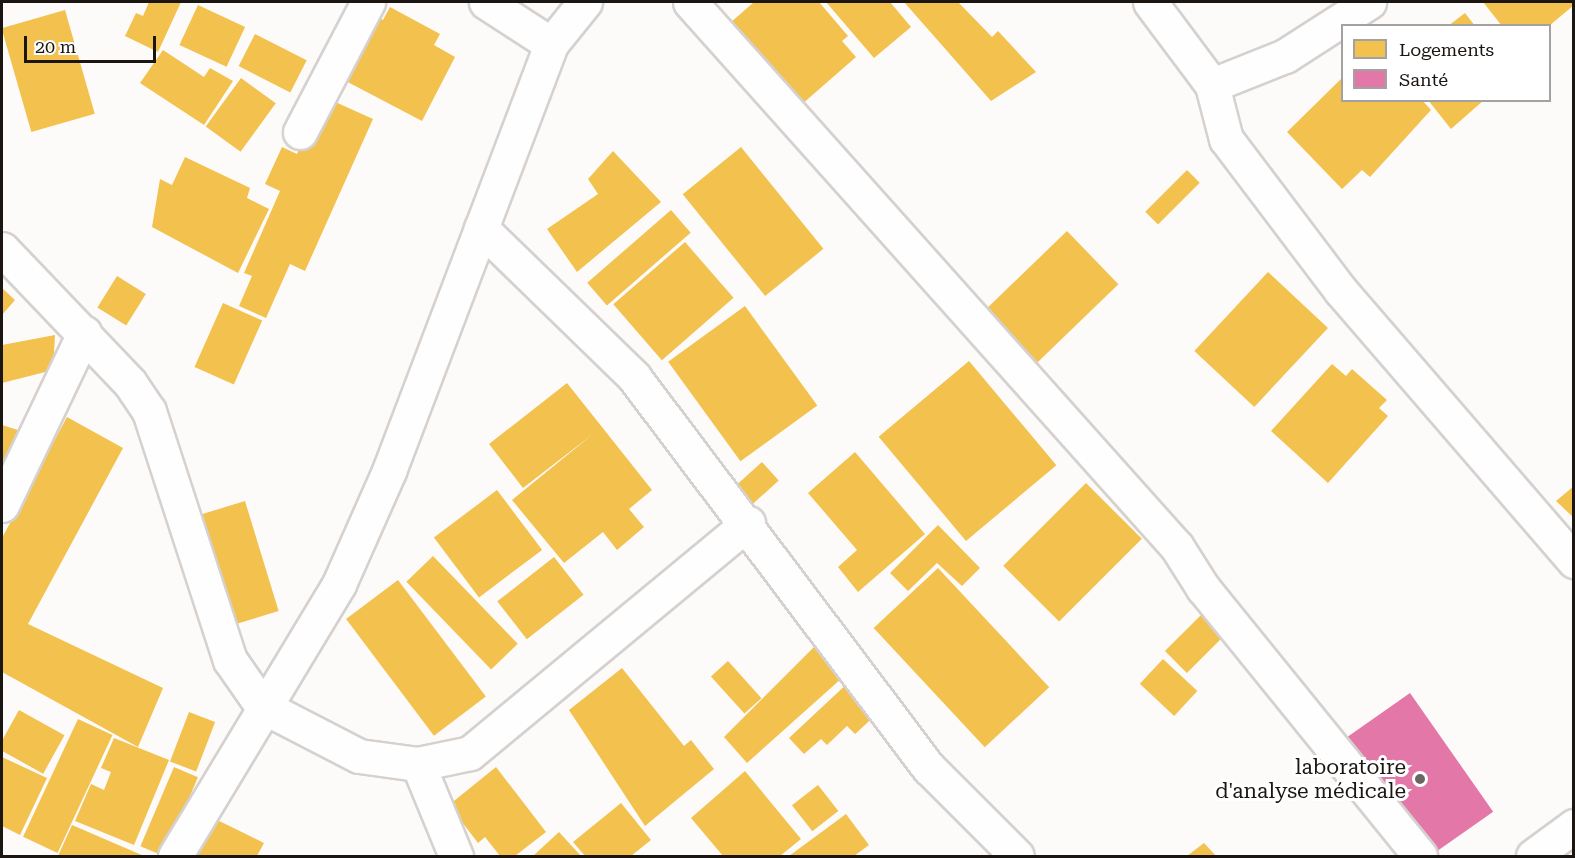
<!DOCTYPE html>
<html>
<head>
<meta charset="utf-8">
<style>
	body { margin:0 }
	#map { position:relative; width:1575px; height:858px; overflow:hidden; background:#fdfbf9; font-family:"Roboto Serif",serif }
	div>[style] { position:absolute }
	.homes>* { inset:0; background:#f2c14e; transform-origin:0 0 }
	.health>* { inset:0; background:#e377a8; transform-origin:0 0 }
	.roads { filter:drop-shadow(2px 0 #d5d1ce) drop-shadow(-2px 0 #d5d1ce) drop-shadow(0 2px #d5d1ce) drop-shadow(0 -2px #d5d1ce) }
	.street>* { height:33px; margin:-16.5px; padding:0 16.5px; transform-origin:16.5px; border-radius:16.5px; background:#fffefe }
	.dots>* { width:16px; height:16px; translate:-50% -50%; box-sizing:border-box; border:3px solid #fff; border-radius:50% }
	span { translate:-50% -50%; white-space:nowrap; text-align:center; line-height:1.15; -webkit-text-stroke:6px #fff; paint-order:stroke }
	.poi-label { font-size:21px; color:#1c1612 }
	.right { translate:-100% -50%; text-align:right }
	.frame { position:absolute; inset:0; border:3px solid #1c1612; pointer-events:none }
	.legend { position:absolute; left:1341px; top:24px; width:210px; height:78px; box-sizing:border-box; background:#fff; border:2px solid #a4a2a0; margin:0; padding:8px 10px; list-style:none; font-size:18px; color:#1c1612 }
	.legend li { display:flex; align-items:center; gap:12px; height:30px }
	.legend b { width:30px; border:2px solid #a4a2a0 }
	.scale { position:absolute; left:24px; top:36px; width:132px; height:27px; box-sizing:border-box; border:3px solid #1c1612; border-top:0; padding-left:8px; font-size:18px; line-height:21px; white-space:nowrap; color:#1c1612; -webkit-text-stroke:4px #fff; paint-order:stroke }
</style>
</head>
<body>
<div id="map">
	<div class="homes">
		<i style="clip-path:polygon(149px 2px,181px 2px,158px 52px,125px 36px,136px 13px,143px 16px)"></i>
		<i style="clip-path:polygon(754px 2px,819px 2px,848px 36px,842px 41px,856px 57px,801px 105px,730px 23px)"></i>
		<i style="clip-path:polygon(826px 2px,890px 2px,911px 27px,874px 58px)"></i>
		<i style="clip-path:polygon(904px 2px,958px 2px,992px 37px,998px 31px,1036px 72px,991px 101px)"></i>
		<i style="clip-path:polygon(1483px 2px,1574px 2px,1574px 5px,1549px 26px,1502px 26px)"></i>
		<i style="left:198px;top:5px;width:52px;height:44px;rotate:25deg"></i>
		<i style="clip-path:polygon(390px 7px,440px 34px,434px 45px,455px 57px,422px 121px,340px 78px,373px 14px,383px 20px)"></i>
		<i style="left:65px;top:10px;width:108px;height:66px;rotate:74deg"></i>
		<i style="clip-path:polygon(1465px 13px,1475px 26px,1448px 26px)"></i>
		<i style="left:255px;top:34px;width:58px;height:36px;rotate:27deg"></i>
		<i style="clip-path:polygon(163px 50px,204px 77px,210px 68px,233px 81px,204px 125px,140px 83px)"></i>
		<i style="left:241px;top:78px;width:43px;height:60px;rotate:36deg"></i>
		<i style="clip-path:polygon(1342px 78px,1342px 100px,1422px 100px,1431px 110px,1370px 177px,1362px 170px,1342px 189px,1287px 132px)"></i>
		<i style="clip-path:polygon(322px 96px,373px 119px,305px 271px,290px 264px,266px 318px,239px 306px,252px 276px,244px 273px,280px 191px,265px 184px,282px 147px,297px 154px)"></i>
		<i style="clip-path:polygon(1428px 100px,1484px 100px,1451px 129px)"></i>
		<i style="left:741px;top:147px;width:131px;height:75px;rotate:51deg"></i>
		<i style="clip-path:polygon(613px 151px,661px 202px,577px 272px,547px 229px,598px 194px,588px 179px)"></i>
		<i style="clip-path:polygon(185px 157px,250px 188px,247px 198px,269px 209px,238px 273px,152px 227px,160px 179px,172px 185px)"></i>
		<i style="left:1187px;top:170px;width:18px;height:59px;rotate:45deg"></i>
		<i style="left:671px;top:210px;width:30px;height:111px;rotate:49deg"></i>
		<i style="left:1067px;top:231px;width:74px;height:122px;rotate:46deg"></i>
		<i style="left:685px;top:242px;width:74px;height:95px;rotate:49deg"></i>
		<i style="left:1268px;top:272px;width:82px;height:108px;rotate:43deg"></i>
		<i style="left:117px;top:276px;width:34px;height:37px;rotate:32deg"></i>
		<i style="clip-path:polygon(2px 288px,15px 300px,2px 315px)"></i>
		<i style="left:223px;top:303px;width:43px;height:70px;rotate:24deg"></i>
		<i style="left:745px;top:306px;width:123px;height:95px;rotate:54deg"></i>
		<i style="clip-path:polygon(55px 335px,53px 370px,2px 383px,2px 345px)"></i>
		<i style="left:969px;top:361px;width:136px;height:118px;rotate:50deg"></i>
		<i style="clip-path:polygon(1332px 364px,1346px 376px,1352px 369px,1387px 400px,1379px 408px,1388px 416px,1328px 483px,1271px 431px)"></i>
		<i style="clip-path:polygon(567px 383px,652px 490px,629px 509px,644px 527px,617px 550px,603px 532px,564px 563px,512px 500px,593px 434px,523px 488px,489px 444px)"></i>
		<i style="clip-path:polygon(67px 417px,123px 448px,28px 624px,163px 688px,138px 747px,2px 672px,2px 538px)"></i>
		<i style="clip-path:polygon(2px 425px,21px 431px,2px 492px)"></i>
		<i style="clip-path:polygon(855px 452px,925px 534px,858px 592px,838px 567px,857px 550px,808px 493px)"></i>
		<i style="left:762px;top:462px;width:25px;height:37px;rotate:48deg"></i>
		<i style="left:1086px;top:483px;width:79px;height:117px;rotate:45deg"></i>
		<i style="clip-path:polygon(1574px 486px,1574px 518px,1556px 501px)"></i>
		<i style="left:497px;top:490px;width:75px;height:79px;rotate:53deg"></i>
		<i style="left:245px;top:501px;width:115px;height:53px;rotate:73deg"></i>
		<i style="clip-path:polygon(938px 525px,980px 568px,962px 586px,937px 563px,908px 591px,890px 573px)"></i>
		<i style="left:433px;top:556px;width:122px;height:37px;rotate:46deg"></i>
		<i style="left:554px;top:557px;width:48px;height:72px;rotate:52deg"></i>
		<i style="left:938px;top:568px;width:163px;height:88px;rotate:47deg"></i>
		<i style="left:398px;top:580px;width:146px;height:65px;rotate:53deg"></i>
		<i style="left:1201px;top:615px;width:31px;height:51px;rotate:45deg"></i>
		<i style="clip-path:polygon(814px 647px,842px 678px,747px 763px,724px 737px)"></i>
		<i style="left:1163px;top:659px;width:47px;height:34px;rotate:43deg"></i>
		<i style="left:728px;top:661px;width:50px;height:23px;rotate:48deg"></i>
		<i style="clip-path:polygon(622px 668px,684px 746px,691px 740px,714px 769px,645px 826px,569px 710px)"></i>
		<i style="clip-path:polygon(850px 681px,878px 713px,855px 734px,847px 726px,827px 745px,821px 739px,804px 754px,789px 738px)"></i>
		<i style="left:19px;top:710px;width:52px;height:44px;rotate:29deg"></i>
		<i style="left:189px;top:712px;width:28px;height:53px;rotate:21deg"></i>
		<i style="left:78px;top:719px;width:38px;height:130px;rotate:25deg"></i>
		<i style="clip-path:polygon(114px 738px,169px 760px,134px 845px,75px 821px,91px 784px,104px 790px,111px 772px,101px 768px)"></i>
		<i style="clip-path:polygon(2px 757px,47px 778px,20px 835px,2px 826px)"></i>
		<i style="left:174px;top:767px;width:26px;height:86px;rotate:23deg"></i>
		<i style="clip-path:polygon(496px 767px,546px 832px,515px 856px,500px 856px,485px 837px,478px 843px,449px 805px)"></i>
		<i style="clip-path:polygon(745px 771px,801px 839px,780px 856px,723px 856px,691px 818px)"></i>
		<i style="left:818px;top:785px;width:33px;height:33px;rotate:52deg"></i>
		<i style="clip-path:polygon(621px 803px,651px 840px,631px 856px,585px 856px,573px 842px)"></i>
		<i style="clip-path:polygon(205px 814px,264px 843px,257px 856px,184px 856px)"></i>
		<i style="clip-path:polygon(846px 814px,869px 845px,854px 856px,789px 856px)"></i>
		<i style="clip-path:polygon(72px 825px,144px 856px,58px 856px)"></i>
		<i style="clip-path:polygon(559px 832px,581px 856px,533px 856px)"></i>
		<i style="clip-path:polygon(1204px 843px,1216px 856px,1187px 856px)"></i>
	</div>
	<div class="health">
		<i style="left:1410px;top:693px;width:145px;height:80px;rotate:55deg"></i>
	</div>
	<div class="roads">
		<div class="street">
			<i style="left:486px;top:2px;width:77px;rotate:32.9deg"></i>
			<i style="left:690px;top:2px;width:731px;rotate:48.22deg"></i>
			<i style="left:1177px;top:547px;width:49px;rotate:57.6deg"></i>
			<i style="left:1203px;top:588px;width:345px;rotate:51deg"></i>
			<i style="left:1150px;top:2px;width:104px;rotate:53.2deg"></i>
			<i style="left:1212px;top:85px;width:56px;rotate:75.5deg"></i>
			<i style="left:1226px;top:139px;width:191px;rotate:52.9deg"></i>
			<i style="left:1341px;top:291px;width:357px;rotate:49.2deg"></i>
			<i style="left:1212px;top:85px;width:79px;rotate:-21.7deg"></i>
			<i style="left:1285px;top:56px;width:100px;rotate:-32.7deg"></i>
			<i style="left:300px;top:132px;width:147px;rotate:-62.4deg"></i>
			<i style="left:481px;top:228px;width:214px;rotate:44.2deg"></i>
			<i style="left:634px;top:377px;width:490px;rotate:53deg"></i>
			<i style="left:929px;top:768px;width:124px;rotate:45deg"></i>
			<i style="left:2px;top:249px;width:185px;rotate:46.3deg"></i>
			<i style="left:130px;top:383px;width:34px;rotate:56deg"></i>
			<i style="left:149px;top:411px;width:262px;rotate:72deg"></i>
			<i style="left:230px;top:660px;width:56px;rotate:55.2deg"></i>
			<i style="left:262px;top:706px;width:109px;rotate:27.3deg"></i>
			<i style="left:359px;top:756px;width:60px;rotate:7.7deg"></i>
			<i style="left:418px;top:764px;width:53px;rotate:-11.9deg"></i>
			<i style="left:470px;top:753px;width:361px;rotate:-39.6deg"></i>
			<i style="left:2px;top:505px;width:191px;rotate:-64.5deg"></i>
			<i style="left:418px;top:764px;width:100px;rotate:67.6deg"></i>
			<i style="left:175px;top:856px;width:318px;rotate:-58.9deg"></i>
			<i style="left:339px;top:584px;width:124px;rotate:-66.1deg"></i>
			<i style="left:389px;top:471px;width:457px;rotate:-69.2deg"></i>
			<i style="left:551px;top:44px;width:54px;rotate:-51deg"></i>
			<i style="left:1533px;top:856px;width:51px;rotate:-36.2deg"></i>
		</div>
	</div>
	<div class="dots">
		<i style="left:1420px;top:779px;background:#6b6663"></i>
	</div>
	<div class="poi-label">
		<span class="right" style="left:1406px;top:779px">laboratoire<br>d'analyse médicale</span>
	</div>
	<div class="frame"></div>
	<ul class="legend">
	<li><b style="height:16px;background:#f2c14e"></b>Logements</li>
	<li><b style="height:16px;background:#e377a8"></b>Santé</li>
	</ul>
	<div class="scale">20 m</div>
</div>
</body>
</html>
